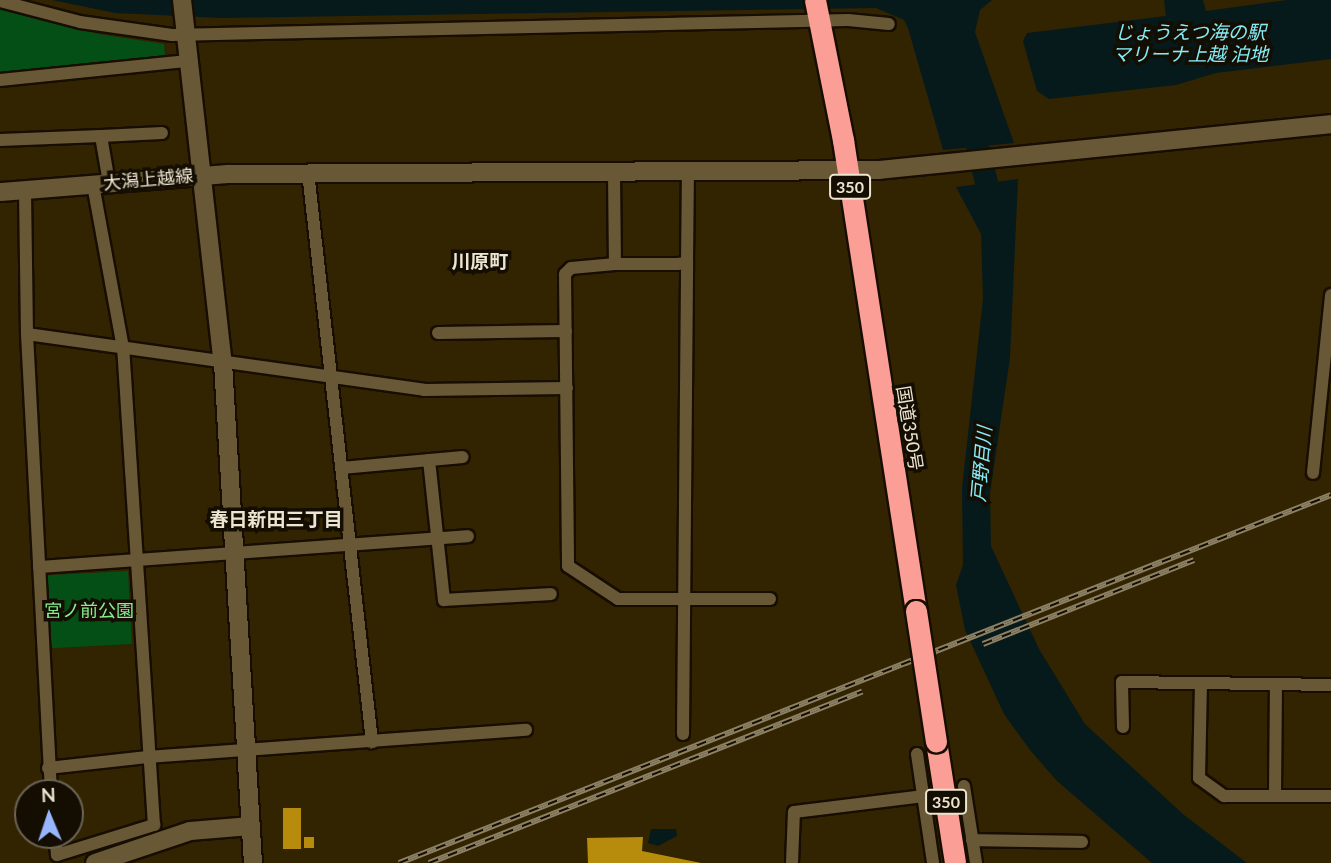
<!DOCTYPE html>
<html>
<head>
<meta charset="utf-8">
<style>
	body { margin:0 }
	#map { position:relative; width:1331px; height:863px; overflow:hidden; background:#322400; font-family:Lato,"Noto Sans JP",sans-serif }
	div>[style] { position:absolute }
	.green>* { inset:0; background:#044f16; transform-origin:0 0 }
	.water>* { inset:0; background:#061a1c }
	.river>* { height:23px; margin:-11.5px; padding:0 11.5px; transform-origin:11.5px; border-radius:11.5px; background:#061a1c }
	.building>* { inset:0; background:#b78b0c; transform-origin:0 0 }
	.roads { filter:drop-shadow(2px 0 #170d00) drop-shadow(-2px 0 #170d00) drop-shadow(0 2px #170d00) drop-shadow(0 -2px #170d00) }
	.street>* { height:12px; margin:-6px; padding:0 6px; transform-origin:6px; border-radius:6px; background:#685835 }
	.secondary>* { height:18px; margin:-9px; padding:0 9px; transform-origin:9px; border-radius:9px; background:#685835 }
	.highway>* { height:21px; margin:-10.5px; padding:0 10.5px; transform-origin:10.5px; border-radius:10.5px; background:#fb9f96 }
	.rail>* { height:6px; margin-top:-3px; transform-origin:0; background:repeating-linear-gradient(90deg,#140e02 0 10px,#8c8065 0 20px); box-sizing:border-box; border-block:2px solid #8c8065 }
	.bridges { filter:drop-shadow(2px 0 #170d00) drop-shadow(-2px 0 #170d00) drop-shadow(0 2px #170d00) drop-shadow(0 -2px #170d00) }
	.highway-bridge>* { height:21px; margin:-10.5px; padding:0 10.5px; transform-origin:10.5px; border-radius:10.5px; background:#fb9f96 }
	span { translate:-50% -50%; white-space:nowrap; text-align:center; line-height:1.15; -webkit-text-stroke:7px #140e02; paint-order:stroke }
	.shield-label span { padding:2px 5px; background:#140e02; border:2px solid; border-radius:5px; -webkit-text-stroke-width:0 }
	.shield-label { font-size:16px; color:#ede4d1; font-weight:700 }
	.street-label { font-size:18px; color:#ede4d1 }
	.park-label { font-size:18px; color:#85ee8f }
	.water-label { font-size:19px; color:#84ebf8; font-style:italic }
	.neighbourhood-label { font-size:19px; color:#ede4d1; font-weight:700 }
	.north { position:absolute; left:14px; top:779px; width:70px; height:70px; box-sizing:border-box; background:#140e02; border:2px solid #6b6455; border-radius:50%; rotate:358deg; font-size:19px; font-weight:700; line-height:28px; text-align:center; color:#ede4d1 }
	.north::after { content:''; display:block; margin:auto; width:24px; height:32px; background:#97b6fd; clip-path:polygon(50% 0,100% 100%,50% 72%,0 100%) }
</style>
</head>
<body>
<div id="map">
	<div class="green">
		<i style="clip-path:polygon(0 8px,98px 34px,164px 44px,165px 57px,0 76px)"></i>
		<i style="left:128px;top:571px;width:73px;height:81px;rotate:87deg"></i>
	</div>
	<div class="water">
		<i style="clip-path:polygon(52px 0,992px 0,980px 10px,975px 32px,1014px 143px,943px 150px,908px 28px,904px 20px,876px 8px,220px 18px,115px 13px)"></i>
		<i style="clip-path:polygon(1164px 0,1203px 0,1206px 11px,1287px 0,1331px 0,1331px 59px,1216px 73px,1176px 85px,1049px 99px,1037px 91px,1023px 41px,1027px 33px,1166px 16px)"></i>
		<i style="clip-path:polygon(1018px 179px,1010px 358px,990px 493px,991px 546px,1039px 649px,1085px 724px,1184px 815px,1247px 863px,1152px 863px,1057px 781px,1030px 750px,1004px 714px,965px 630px,956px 585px,963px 565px,962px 488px,983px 299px,981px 234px,956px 187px)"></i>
		<i style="clip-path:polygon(651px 829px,676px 829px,677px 836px,658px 846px,648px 843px)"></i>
	</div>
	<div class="river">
		<i style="left:970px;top:118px;width:99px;rotate:76deg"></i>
	</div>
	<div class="building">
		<i style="left:283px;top:808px;width:18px;height:41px"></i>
		<i style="left:304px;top:837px;width:10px;height:11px"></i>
		<i style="clip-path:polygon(643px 837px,642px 851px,701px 863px,588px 863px,587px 838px)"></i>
	</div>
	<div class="roads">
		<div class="street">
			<i style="left:0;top:1px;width:83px;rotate:14.7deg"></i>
			<i style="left:80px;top:22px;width:93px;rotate:8deg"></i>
			<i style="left:172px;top:35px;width:676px;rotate:-1.27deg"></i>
			<i style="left:848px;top:20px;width:41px;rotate:5.6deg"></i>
			<i style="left:0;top:80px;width:189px;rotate:-5.8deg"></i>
			<i style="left:101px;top:136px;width:61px;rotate:-2.8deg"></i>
			<i style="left:0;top:140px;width:101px;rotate:-2.3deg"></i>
			<i style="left:101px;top:136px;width:48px;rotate:80.3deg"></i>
			<i style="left:308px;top:172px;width:574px;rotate:83.59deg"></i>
			<i style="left:614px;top:173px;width:91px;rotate:89.4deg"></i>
			<i style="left:615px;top:264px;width:62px"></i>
			<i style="left:677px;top:264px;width:10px;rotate:-6deg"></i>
			<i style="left:687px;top:263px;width:91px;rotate:-89.4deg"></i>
			<i style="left:25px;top:191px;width:143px;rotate:89.2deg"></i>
			<i style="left:27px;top:334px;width:460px;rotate:87deg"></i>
			<i style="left:615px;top:264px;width:44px;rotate:174.8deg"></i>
			<i style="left:571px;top:268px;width:8px;rotate:135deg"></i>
			<i style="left:565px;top:274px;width:292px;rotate:89.4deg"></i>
			<i style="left:568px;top:566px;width:60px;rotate:33.4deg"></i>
			<i style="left:618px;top:599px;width:152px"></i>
			<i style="left:438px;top:333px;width:128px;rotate:-0.9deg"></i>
			<i style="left:27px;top:334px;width:401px;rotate:8deg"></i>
			<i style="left:424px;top:390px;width:143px;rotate:-0.8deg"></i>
			<i style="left:429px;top:460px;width:141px;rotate:83.9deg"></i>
			<i style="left:444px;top:600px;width:107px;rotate:-3.2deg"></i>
			<i style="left:342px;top:468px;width:121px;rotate:-5.2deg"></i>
			<i style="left:1313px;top:473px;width:179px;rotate:-84.2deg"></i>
			<i style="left:39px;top:567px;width:430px;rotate:-4.1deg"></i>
			<i style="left:1201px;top:683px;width:95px;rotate:91.2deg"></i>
			<i style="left:1199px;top:778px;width:31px;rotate:36deg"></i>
			<i style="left:1224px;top:796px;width:107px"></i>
			<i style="left:1123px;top:727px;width:45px;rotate:-91.3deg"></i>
			<i style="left:1122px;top:682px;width:209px;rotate:0.8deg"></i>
			<i style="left:683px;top:734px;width:471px;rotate:-89.5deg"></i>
			<i style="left:917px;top:754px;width:110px;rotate:81.6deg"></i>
			<i style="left:48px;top:768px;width:100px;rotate:-6.3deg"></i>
			<i style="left:147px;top:757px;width:380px;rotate:-4.1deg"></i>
			<i style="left:964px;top:786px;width:78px;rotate:81.1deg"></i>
			<i style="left:1275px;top:795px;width:110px;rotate:-89.5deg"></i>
			<i style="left:55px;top:835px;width:20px;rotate:84deg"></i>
			<i style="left:57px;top:855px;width:102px;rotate:-17.2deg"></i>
			<i style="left:154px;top:825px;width:478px;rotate:-93.7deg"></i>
			<i style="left:123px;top:348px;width:167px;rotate:-100.4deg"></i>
			<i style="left:972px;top:840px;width:110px;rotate:1deg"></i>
			<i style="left:792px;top:863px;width:51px;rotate:-87.8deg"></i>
			<i style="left:794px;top:812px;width:131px;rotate:-7deg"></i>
		</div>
		<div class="secondary">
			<i style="left:182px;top:0;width:365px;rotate:83.6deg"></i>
			<i style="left:223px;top:363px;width:501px;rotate:86.57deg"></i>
			<i style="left:0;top:192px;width:229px;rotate:-4.5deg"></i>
			<i style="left:228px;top:174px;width:651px;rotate:-0.35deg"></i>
			<i style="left:879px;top:170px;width:454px;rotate:-5.8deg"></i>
			<i style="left:95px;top:863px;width:100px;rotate:-18.6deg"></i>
			<i style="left:190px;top:831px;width:61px;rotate:-4.7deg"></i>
		</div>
		<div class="highway">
			<i style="left:815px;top:0;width:143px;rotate:78.7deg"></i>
			<i style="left:843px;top:140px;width:477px;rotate:81.2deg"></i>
			<i style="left:936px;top:741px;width:123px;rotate:81.1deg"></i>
		</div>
	</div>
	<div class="rail">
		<i style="left:983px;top:644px;width:227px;rotate:-21.7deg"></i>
		<i style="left:399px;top:863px;width:1002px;rotate:-21.55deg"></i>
		<i style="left:429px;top:863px;width:466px;rotate:-21.6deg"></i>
	</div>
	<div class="bridges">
		<div class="highway-bridge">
			<i style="left:916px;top:611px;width:132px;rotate:81.3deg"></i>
		</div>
	</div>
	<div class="shield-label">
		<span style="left:850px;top:187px">350</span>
		<span style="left:946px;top:802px">350</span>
	</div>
	<div class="street-label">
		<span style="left:148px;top:179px;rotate:-5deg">大潟上越線</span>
		<span style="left:910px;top:428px;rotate:81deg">国道350号</span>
	</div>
	<div class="park-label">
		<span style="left:89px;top:610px">宮ノ前公園</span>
	</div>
	<div class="water-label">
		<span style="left:1190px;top:43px">じょうえつ海の駅<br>マリーナ上越 泊地</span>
		<span style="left:981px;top:464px;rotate:-85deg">戸野目川</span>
	</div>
	<div class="neighbourhood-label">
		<span style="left:480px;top:261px">川原町</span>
		<span style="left:276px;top:519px">春日新田三丁目</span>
	</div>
	<div class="north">N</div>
</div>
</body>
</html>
